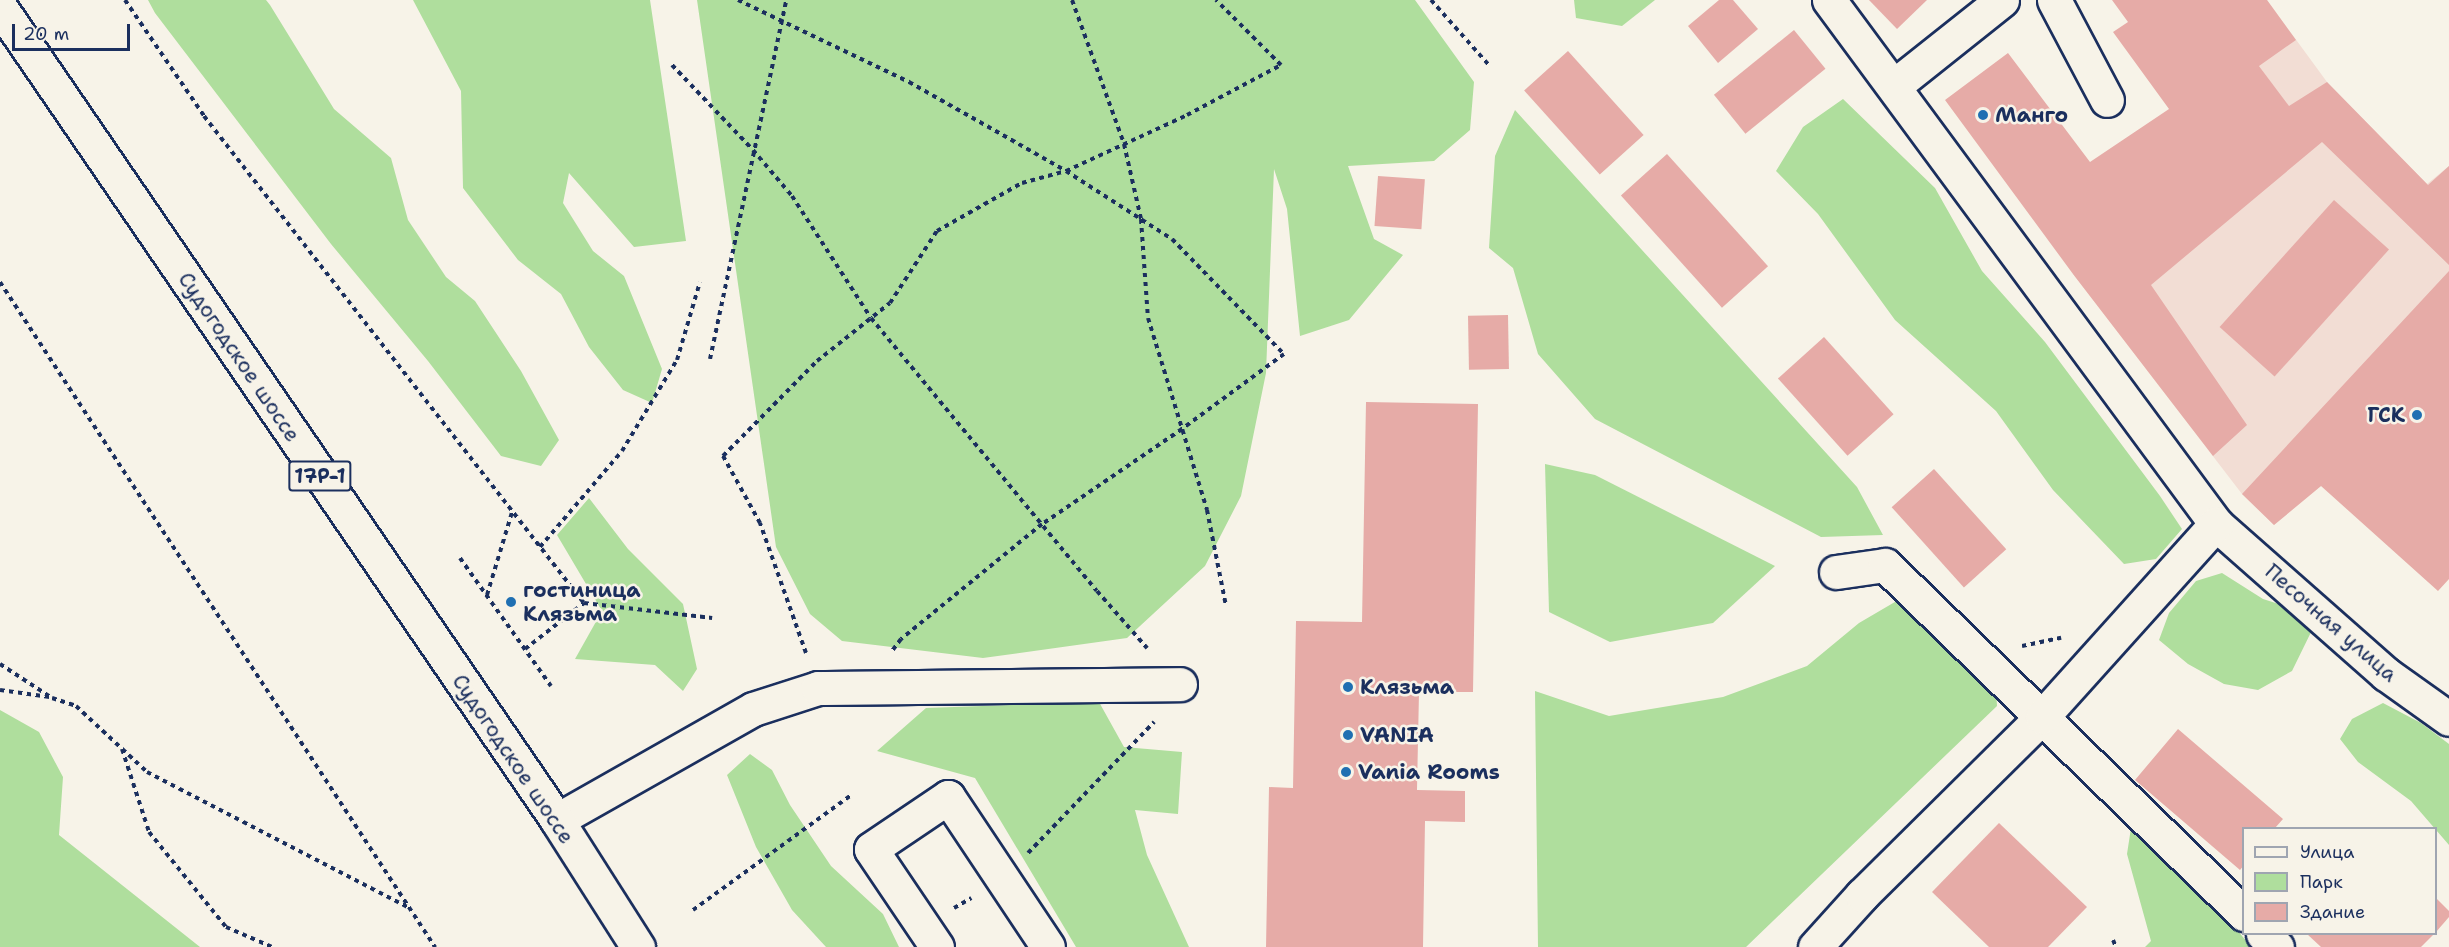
<!DOCTYPE html>
<html>
<head>
<meta charset="utf-8">
<style>
	body { margin:0 }
	#map { position:relative; width:2449px; height:947px; overflow:hidden; background:#f7f3e8; font-family:"Shantell Sans",sans-serif }
	div>[style] { position:absolute }
	.built>* { inset:0; background:#f2ddd4 }
	.green>* { inset:0; background:#afde9d }
	.building>* { inset:0; background:#e6aba7; transform-origin:0 0 }
	.path>* { height:4px; margin-top:-2px; transform-origin:0; background:repeating-linear-gradient(90deg,#1b2f5e 0 4.5px,transparent 0 9px) }
	.roads { filter:drop-shadow(2px 0 #1b2f5e) drop-shadow(-2px 0 #1b2f5e) drop-shadow(0 2px #1b2f5e) drop-shadow(0 -2px #1b2f5e) }
	.minor>* { height:33px; margin:-16.5px; padding:0 16.5px; transform-origin:16.5px; border-radius:16.5px; background:#f7f3e8 }
	.major>* { height:33px; margin:-16.5px; padding:0 16.5px; transform-origin:16.5px; border-radius:16.5px; background:#f7f3e8 }
	.dots>* { width:16px; height:16px; translate:-50% -50%; box-sizing:border-box; border:3px solid #f7f3e8; border-radius:50% }
	span { translate:-50% -50%; white-space:nowrap; text-align:center; line-height:1.15; -webkit-text-stroke:5px #f7f3e8; paint-order:stroke }
	.shield-label span { padding:2px 4px; background:#f7f3e8; border:2px solid; border-radius:4px; -webkit-text-stroke-width:0 }
	.shield-label { font-size:20px; color:#1b2f5e; font-weight:700 }
	.poi-label { font-size:21px; color:#1b2f5e; font-weight:700 }
	.left { translate:0 -50%; text-align:left }
	.right { translate:-100% -50%; text-align:right }
	.street-label { font-size:21px; color:#1b2f5e }
	.legend { position:absolute; left:2242px; top:827px; width:195px; height:108px; box-sizing:border-box; background:#f7f3e8; border:2px solid #9fa5b1; margin:0; padding:8px 10px; list-style:none; font-size:18px; color:#1b2f5e }
	.legend li { display:flex; align-items:center; gap:12px; height:30px }
	.legend b { width:30px; border:2px solid #9fa5b1 }
	.scale { position:absolute; left:12px; top:24px; width:118px; height:27px; box-sizing:border-box; border:3px solid #1b2f5e; border-top:0; padding-left:8px; font-size:18px; line-height:21px; white-space:nowrap; color:#1b2f5e; -webkit-text-stroke:4px #f7f3e8; paint-order:stroke }
</style>
</head>
<body>
<div id="map">
	<div class="built">
		<i style="clip-path:polygon(2211px 0,2267px 0,2327px 82px,2427px 184px,2449px 166px,2449px 344px,2321px 486px,2274px 525px,2242px 494px,2073px 274px,2288px 106px)"></i>
	</div>
	<div class="green">
		<i style="clip-path:polygon(148px 0,266px 0,270px 5px,334px 109px,391px 158px,408px 220px,446px 277px,475px 301px,521px 371px,559px 440px,541px 466px,501px 456px,428px 361px,331px 244px,155px 13px)"></i>
		<i style="clip-path:polygon(413px 0,650px 0,686px 241px,634px 247px,569px 173px,563px 203px,593px 251px,624px 276px,662px 369px,652px 403px,623px 390px,589px 347px,561px 294px,518px 260px,463px 188px,461px 91px)"></i>
		<i style="clip-path:polygon(697px 0,1415px 0,1474px 82px,1470px 130px,1434px 161px,1348px 166px,1374px 239px,1403px 255px,1349px 320px,1300px 336px,1287px 209px,1274px 169px,1266px 373px,1241px 496px,1205px 566px,1127px 638px,983px 658px,842px 641px,810px 614px,776px 547px)"></i>
		<i style="clip-path:polygon(1574px 0,1655px 0,1622px 26px,1576px 18px)"></i>
		<i style="clip-path:polygon(1843px 99px,1935px 188px,1982px 271px,2045px 342px,2160px 496px,2182px 529px,2156px 559px,2124px 564px,2053px 490px,1996px 411px,1895px 320px,1818px 214px,1776px 171px,1803px 127px)"></i>
		<i style="clip-path:polygon(1515px 110px,1857px 487px,1883px 535px,1821px 537px,1595px 419px,1538px 354px,1513px 268px,1489px 248px,1495px 156px)"></i>
		<i style="clip-path:polygon(1545px 464px,1595px 475px,1775px 566px,1713px 623px,1610px 642px,1549px 612px)"></i>
		<i style="clip-path:polygon(589px 498px,628px 549px,683px 604px,697px 669px,683px 691px,655px 665px,575px 659px,602px 611px,557px 535px)"></i>
		<i style="clip-path:polygon(2222px 573px,2263px 599px,2288px 607px,2315px 624px,2292px 671px,2258px 690px,2224px 684px,2188px 664px,2159px 640px,2169px 613px,2196px 581px)"></i>
		<i style="clip-path:polygon(1900px 599px,1996px 688px,1997px 706px,1746px 947px,1538px 947px,1535px 691px,1609px 716px,1723px 697px,1807px 666px,1859px 623px)"></i>
		<i style="clip-path:polygon(1099px 702px,1124px 747px,1182px 752px,1178px 814px,1135px 810px,1147px 855px,1189px 947px,1076px 947px,975px 778px,877px 751px,926px 708px)"></i>
		<i style="clip-path:polygon(2383px 703px,2421px 723px,2449px 744px,2449px 845px,2411px 801px,2358px 762px,2340px 739px,2352px 719px)"></i>
		<i style="clip-path:polygon(0 710px,39px 732px,63px 777px,59px 835px,200px 947px,0 947px)"></i>
		<i style="clip-path:polygon(750px 754px,772px 770px,790px 805px,831px 866px,883px 914px,899px 947px,826px 947px,792px 910px,756px 847px,727px 775px)"></i>
		<i style="clip-path:polygon(2131px 828px,2198px 882px,2251px 947px,2145px 947px,2151px 941px,2127px 854px)"></i>
	</div>
	<div class="building">
		<i style="clip-path:polygon(1719px 0,1733px 0,1758px 29px,1718px 63px,1688px 26px)"></i>
		<i style="clip-path:polygon(1869px 0,1927px 0,1897px 29px)"></i>
		<i style="clip-path:polygon(2112px 0,2267px 0,2296px 40px,2259px 66px,2289px 106px,2327px 82px,2428px 185px,2449px 166px,2449px 265px,2322px 142px,2151px 285px,2247px 425px,2213px 456px,2073px 274px,1945px 100px,2008px 53px,2090px 162px,2169px 109px,2113px 32px,2128px 22px)"></i>
		<i style="left:1794px;top:30px;width:50px;height:103px;rotate:51deg"></i>
		<i style="left:1568px;top:51px;width:113px;height:59px;rotate:48deg"></i>
		<i style="left:1667px;top:154px;width:151px;height:62px;rotate:48deg"></i>
		<i style="left:1378px;top:176px;width:47px;height:50px;rotate:4deg"></i>
		<i style="left:2334px;top:200px;width:74px;height:171px;rotate:42deg"></i>
		<i style="clip-path:polygon(2449px 271px,2449px 579px,2438px 591px,2321px 486px,2274px 525px,2242px 494px)"></i>
		<i style="left:1508px;top:315px;width:54px;height:40px;rotate:89deg"></i>
		<i style="left:1824px;top:337px;width:104px;height:62px;rotate:48deg"></i>
		<i style="clip-path:polygon(1366px 402px,1478px 404px,1473px 692px,1419px 692px,1417px 790px,1465px 791px,1465px 822px,1425px 821px,1423px 947px,1266px 947px,1269px 787px,1293px 788px,1296px 621px,1362px 622px)"></i>
		<i style="left:1934px;top:469px;width:108px;height:57px;rotate:48deg"></i>
		<i style="clip-path:polygon(2178px 729px,2283px 819px,2275px 828px,2244px 828px,2244px 865px,2240px 870px,2135px 780px)"></i>
		<i style="clip-path:polygon(1999px 823px,2087px 907px,2048px 947px,1989px 947px,1932px 892px)"></i>
		<i style="clip-path:polygon(2436px 898px,2449px 911px,2449px 917px,2436px 932px)"></i>
		<i style="clip-path:polygon(2307px 934px,2434px 934px,2421px 947px,2321px 947px)"></i>
	</div>
	<div class="path">
		<i style="left:125px;top:0;width:140px;rotate:55.7deg"></i>
		<i style="left:204px;top:116px;width:618px;rotate:52.04deg"></i>
		<i style="left:738px;top:0;width:190px;rotate:25.6deg"></i>
		<i style="left:909px;top:82px;width:180px;rotate:29.5deg"></i>
		<i style="left:1066px;top:171px;width:126px;rotate:32.7deg"></i>
		<i style="left:1172px;top:239px;width:161px;rotate:45.8deg"></i>
		<i style="left:1284px;top:354px;width:127px;rotate:143.7deg"></i>
		<i style="left:1182px;top:429px;width:169px;rotate:145.8deg"></i>
		<i style="left:1042px;top:524px;width:182px;rotate:140.8deg"></i>
		<i style="left:901px;top:639px;width:15px;rotate:127deg"></i>
		<i style="left:1072px;top:0;width:153px;rotate:70.1deg"></i>
		<i style="left:1124px;top:144px;width:77px;rotate:77.2deg"></i>
		<i style="left:1141px;top:219px;width:99px;rotate:86deg"></i>
		<i style="left:1148px;top:318px;width:201px;rotate:72.9deg"></i>
		<i style="left:1207px;top:510px;width:98px;rotate:78.8deg"></i>
		<i style="left:1431px;top:0;width:87px;rotate:48.3deg"></i>
		<i style="left:672px;top:65px;width:117px;rotate:46.4deg"></i>
		<i style="left:753px;top:150px;width:60px;rotate:49.7deg"></i>
		<i style="left:792px;top:196px;width:145px;rotate:57.1deg"></i>
		<i style="left:871px;top:318px;width:354px;rotate:50.4deg"></i>
		<i style="left:1097px;top:591px;width:76px;rotate:48.7deg"></i>
		<i style="left:0;top:282px;width:795px;rotate:56.81deg"></i>
		<i style="left:710px;top:359px;width:367px;rotate:-78deg"></i>
		<i style="left:540px;top:547px;width:126px;rotate:-49.5deg"></i>
		<i style="left:622px;top:451px;width:106px;rotate:-58.9deg"></i>
		<i style="left:677px;top:360px;width:81px;rotate:-73.6deg"></i>
		<i style="left:460px;top:558px;width:157px;rotate:54.6deg"></i>
		<i style="left:487px;top:595px;width:87px;rotate:-73.2deg"></i>
		<i style="left:2022px;top:646px;width:40px;rotate:-12deg"></i>
		<i style="left:525px;top:649px;width:75px;rotate:-37.9deg"></i>
		<i style="left:584px;top:603px;width:129px;rotate:6.7deg"></i>
		<i style="left:806px;top:653px;width:138px;rotate:-109.5deg"></i>
		<i style="left:760px;top:523px;width:77px;rotate:-118.9deg"></i>
		<i style="left:723px;top:456px;width:134px;rotate:-45.3deg"></i>
		<i style="left:817px;top:361px;width:93px;rotate:-38.5deg"></i>
		<i style="left:890px;top:303px;width:86px;rotate:-56.9deg"></i>
		<i style="left:937px;top:231px;width:98px;rotate:-29.5deg"></i>
		<i style="left:1022px;top:183px;width:46px;rotate:-15.3deg"></i>
		<i style="left:1066px;top:171px;width:133px;rotate:-24.8deg"></i>
		<i style="left:1187px;top:115px;width:106px;rotate:-28deg"></i>
		<i style="left:1281px;top:65px;width:92px;rotate:-135deg"></i>
		<i style="left:0;top:664px;width:62px;rotate:33.2deg"></i>
		<i style="left:52px;top:698px;width:25px;rotate:18deg"></i>
		<i style="left:76px;top:706px;width:97px;rotate:42.9deg"></i>
		<i style="left:147px;top:772px;width:295px;rotate:27.4deg"></i>
		<i style="left:0;top:690px;width:50px;rotate:8deg"></i>
		<i style="left:122px;top:749px;width:87px;rotate:72deg"></i>
		<i style="left:149px;top:832px;width:122px;rotate:51deg"></i>
		<i style="left:226px;top:927px;width:50px;rotate:23.5deg"></i>
		<i style="left:1028px;top:853px;width:182px;rotate:-46.1deg"></i>
		<i style="left:954px;top:908px;width:20px;rotate:-30deg"></i>
		<i style="left:693px;top:910px;width:195px;rotate:-36deg"></i>
		<i style="left:2113px;top:940px;width:8px;rotate:67deg"></i>
	</div>
	<div class="roads">
		<div class="minor">
			<i style="left:1829px;top:0;width:651px;rotate:53.55deg"></i>
			<i style="left:2216px;top:524px;width:227px;rotate:41.4deg"></i>
			<i style="left:2386px;top:674px;width:77px;rotate:35.5deg"></i>
			<i style="left:2054px;top:0;width:113px;rotate:62.1deg"></i>
			<i style="left:1894px;top:86px;width:138px;rotate:-38.5deg"></i>
			<i style="left:1836px;top:572px;width:49px;rotate:-8.1deg"></i>
			<i style="left:1885px;top:565px;width:501px;rotate:44.19deg"></i>
			<i style="left:557px;top:820px;width:225px;rotate:-29.5deg"></i>
			<i style="left:753px;top:709px;width:68px;rotate:-17.9deg"></i>
			<i style="left:818px;top:688px;width:362px;rotate:-0.6deg"></i>
			<i style="left:2263px;top:934px;width:19px;rotate:43deg"></i>
			<i style="left:937px;top:947px;width:118px;rotate:-124deg"></i>
			<i style="left:871px;top:849px;width:93px;rotate:-34deg"></i>
			<i style="left:948px;top:797px;width:180px;rotate:56.3deg"></i>
			<i style="left:1815px;top:947px;width:70px;rotate:-47.9deg"></i>
			<i style="left:1862px;top:895px;width:253px;rotate:-44.7deg"></i>
			<i style="left:2042px;top:717px;width:260px;rotate:-48deg"></i>
		</div>
		<div class="major">
			<i style="left:0;top:7px;width:986px;rotate:55.58deg"></i>
			<i style="left:557px;top:820px;width:151px;rotate:57.5deg"></i>
		</div>
	</div>
	<div class="dots">
		<i style="left:1983px;top:115px;background:#1f6fb2"></i>
		<i style="left:2417px;top:415px;background:#1f6fb2"></i>
		<i style="left:511px;top:602px;background:#1f6fb2"></i>
		<i style="left:1348px;top:687px;background:#1f6fb2"></i>
		<i style="left:1348px;top:735px;background:#1f6fb2"></i>
		<i style="left:1346px;top:772px;background:#1f6fb2"></i>
	</div>
	<div class="shield-label">
		<span style="left:320px;top:476px">17Р-1</span>
	</div>
	<div class="poi-label">
		<span class="left" style="left:1995px;top:115px">Манго</span>
		<span class="right" style="left:2405px;top:415px">ГСК</span>
		<span class="left" style="left:523px;top:602px">гостиница<br>Клязьма</span>
		<span class="left" style="left:1360px;top:687px">Клязьма</span>
		<span class="left" style="left:1360px;top:735px">VANIA</span>
		<span class="left" style="left:1358px;top:772px">Vania Rooms</span>
	</div>
	<div class="street-label">
		<span style="left:239px;top:357px;rotate:56deg">Судогодское шоссе</span>
		<span style="left:2331px;top:623px;rotate:41deg">Песочная улица</span>
		<span style="left:513px;top:759px;rotate:56deg">Судогодское шоссе</span>
	</div>
	<ul class="legend">
	<li><b style="height:8px;background:#f7f3e8"></b>Улица</li>
	<li><b style="height:16px;background:#afde9d"></b>Парк</li>
	<li><b style="height:16px;background:#e6aba7"></b>Здание</li>
	</ul>
	<div class="scale">20 m</div>
</div>
</body>
</html>
